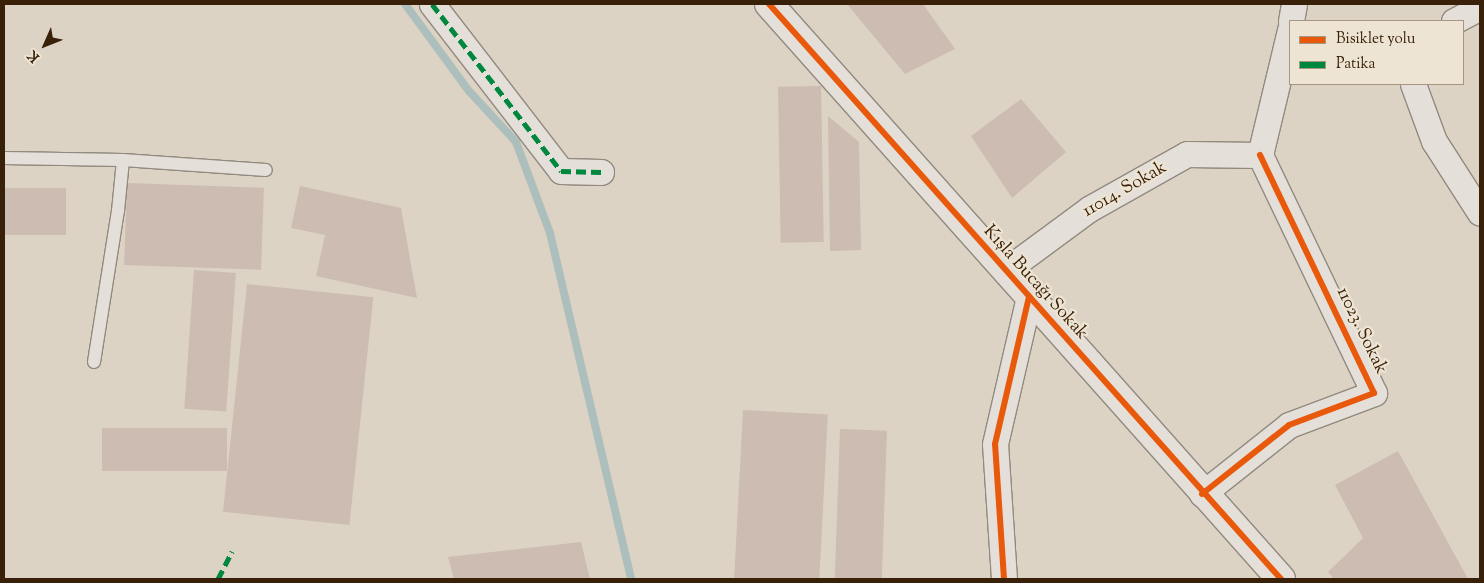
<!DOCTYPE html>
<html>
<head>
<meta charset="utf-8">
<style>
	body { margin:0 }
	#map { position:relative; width:1484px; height:583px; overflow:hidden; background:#dcd3c5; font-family:"Sorts Mill Goudy",serif }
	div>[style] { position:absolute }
	.stream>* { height:8px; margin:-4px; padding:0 4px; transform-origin:4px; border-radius:4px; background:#adbfbd }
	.building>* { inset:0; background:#ccbcb1; transform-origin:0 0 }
	.roads { filter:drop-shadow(1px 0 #92897f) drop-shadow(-1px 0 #92897f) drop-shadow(0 1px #92897f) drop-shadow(0 -1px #92897f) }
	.lane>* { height:12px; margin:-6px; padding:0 6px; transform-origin:6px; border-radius:6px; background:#e4e0d9 }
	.street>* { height:25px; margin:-12.5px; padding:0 12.5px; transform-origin:12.5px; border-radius:12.5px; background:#e4e0d9 }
	.secondary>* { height:28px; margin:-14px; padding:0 14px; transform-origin:14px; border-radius:14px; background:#e4e0d9 }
	.quiet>* { height:5px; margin-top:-2.5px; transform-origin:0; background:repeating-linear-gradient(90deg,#00873e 0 10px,transparent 0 15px) }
	.cycleway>* { height:6px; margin:-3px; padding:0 3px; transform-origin:3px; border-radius:3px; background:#e8590c }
	span { translate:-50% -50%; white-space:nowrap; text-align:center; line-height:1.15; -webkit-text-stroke:4.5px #eee4d3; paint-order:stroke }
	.street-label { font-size:18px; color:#392109 }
	.frame { position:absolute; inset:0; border:5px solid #392109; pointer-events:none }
	.legend { position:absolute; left:1289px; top:20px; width:175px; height:65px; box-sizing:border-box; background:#eee4d3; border:1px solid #a69682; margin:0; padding:6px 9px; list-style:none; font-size:15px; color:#392109 }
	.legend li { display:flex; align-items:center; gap:10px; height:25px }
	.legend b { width:25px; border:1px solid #a69682 }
	.north { position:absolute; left:20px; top:20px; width:50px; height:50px; -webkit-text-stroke:4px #eee4d3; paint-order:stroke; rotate:226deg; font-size:14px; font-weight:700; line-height:20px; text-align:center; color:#392109 }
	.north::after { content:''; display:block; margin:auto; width:18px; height:22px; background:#392109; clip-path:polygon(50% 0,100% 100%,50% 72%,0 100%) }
</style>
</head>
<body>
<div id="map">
	<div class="stream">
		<i style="left:405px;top:4px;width:108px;rotate:53.7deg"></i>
		<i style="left:469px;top:91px;width:69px;rotate:47.3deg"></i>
		<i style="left:516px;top:142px;width:97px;rotate:69.5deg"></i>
		<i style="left:550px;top:233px;width:355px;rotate:76.8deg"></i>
	</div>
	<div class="building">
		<i style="clip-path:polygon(847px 4px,923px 4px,955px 49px,905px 74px)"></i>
		<i style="left:821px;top:86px;width:156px;height:43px;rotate:89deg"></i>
		<i style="clip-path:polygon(1021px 99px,1066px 152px,1012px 198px,971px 136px)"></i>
		<i style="clip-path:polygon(828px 116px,859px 142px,861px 250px,830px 251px)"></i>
		<i style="left:127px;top:183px;width:137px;height:82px;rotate:2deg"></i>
		<i style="clip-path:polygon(300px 186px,401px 208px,417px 298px,316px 276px,325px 235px,291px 228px)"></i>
		<i style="left:4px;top:188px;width:62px;height:47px"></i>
		<i style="left:194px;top:270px;width:42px;height:139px;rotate:4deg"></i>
		<i style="left:247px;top:284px;width:127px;height:229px;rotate:6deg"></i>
		<i style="left:743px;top:410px;width:85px;height:169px;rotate:3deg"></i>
		<i style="left:102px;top:428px;width:125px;height:43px"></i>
		<i style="left:840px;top:429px;width:47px;height:150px;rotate:2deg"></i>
		<i style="clip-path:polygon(1398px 451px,1468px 579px,1334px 579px,1328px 572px,1363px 538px,1335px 485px)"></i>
		<i style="clip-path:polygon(581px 542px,590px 579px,454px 579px,448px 557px)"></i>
	</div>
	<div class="roads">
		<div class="lane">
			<i style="left:4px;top:158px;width:119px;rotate:1deg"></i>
			<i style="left:123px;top:160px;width:143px;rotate:4deg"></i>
			<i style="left:94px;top:362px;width:153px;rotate:-81deg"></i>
			<i style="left:118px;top:211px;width:51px;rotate:-84.4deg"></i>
		</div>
		<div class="street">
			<i style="left:432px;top:4px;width:211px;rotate:52.3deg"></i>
			<i style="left:561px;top:171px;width:40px;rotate:1.4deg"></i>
			<i style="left:1291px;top:21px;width:17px;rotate:-80deg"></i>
			<i style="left:1454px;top:21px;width:30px;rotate:-28deg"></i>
			<i style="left:1413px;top:84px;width:61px;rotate:69.8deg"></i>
			<i style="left:1434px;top:141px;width:85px;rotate:57.4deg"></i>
			<i style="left:1260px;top:155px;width:129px;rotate:-76.5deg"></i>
			<i style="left:1005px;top:271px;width:104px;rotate:-36.4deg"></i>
			<i style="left:1089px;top:209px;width:112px;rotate:-29.3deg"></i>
			<i style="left:1187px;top:154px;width:73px;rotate:0.8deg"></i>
			<i style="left:1202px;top:494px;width:111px;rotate:-38.4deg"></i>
			<i style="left:1289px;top:425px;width:91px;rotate:-20.6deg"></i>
			<i style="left:1374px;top:393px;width:264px;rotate:-115.6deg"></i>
			<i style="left:1004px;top:579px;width:135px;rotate:-93.8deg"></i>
			<i style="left:995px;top:444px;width:151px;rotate:-77deg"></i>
		</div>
		<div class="secondary">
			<i style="left:769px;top:4px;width:770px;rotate:48.32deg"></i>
		</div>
	</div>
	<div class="quiet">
		<i style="left:432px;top:4px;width:211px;rotate:52.3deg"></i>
		<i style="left:561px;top:171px;width:40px;rotate:1.4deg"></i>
		<i style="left:218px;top:579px;width:31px;rotate:-63deg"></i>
	</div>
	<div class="cycleway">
		<i style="left:769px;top:4px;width:770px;rotate:48.32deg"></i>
		<i style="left:1202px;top:494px;width:111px;rotate:-38.4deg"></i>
		<i style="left:1289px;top:425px;width:91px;rotate:-20.6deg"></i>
		<i style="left:1374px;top:393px;width:264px;rotate:-115.6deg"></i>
		<i style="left:1004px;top:579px;width:135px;rotate:-93.8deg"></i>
		<i style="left:995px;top:444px;width:151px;rotate:-77deg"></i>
	</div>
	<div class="street-label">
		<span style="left:1125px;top:190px;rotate:-30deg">11014. Sokak</span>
		<span style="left:1035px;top:283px;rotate:48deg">Kışla Bucağı Sokak</span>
		<span style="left:1361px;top:331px;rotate:64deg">11023. Sokak</span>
	</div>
	<div class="frame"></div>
	<ul class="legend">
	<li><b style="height:6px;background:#e8590c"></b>Bisiklet yolu</li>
	<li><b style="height:6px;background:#00873e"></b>Patika</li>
	</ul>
	<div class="north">K</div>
</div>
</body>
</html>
